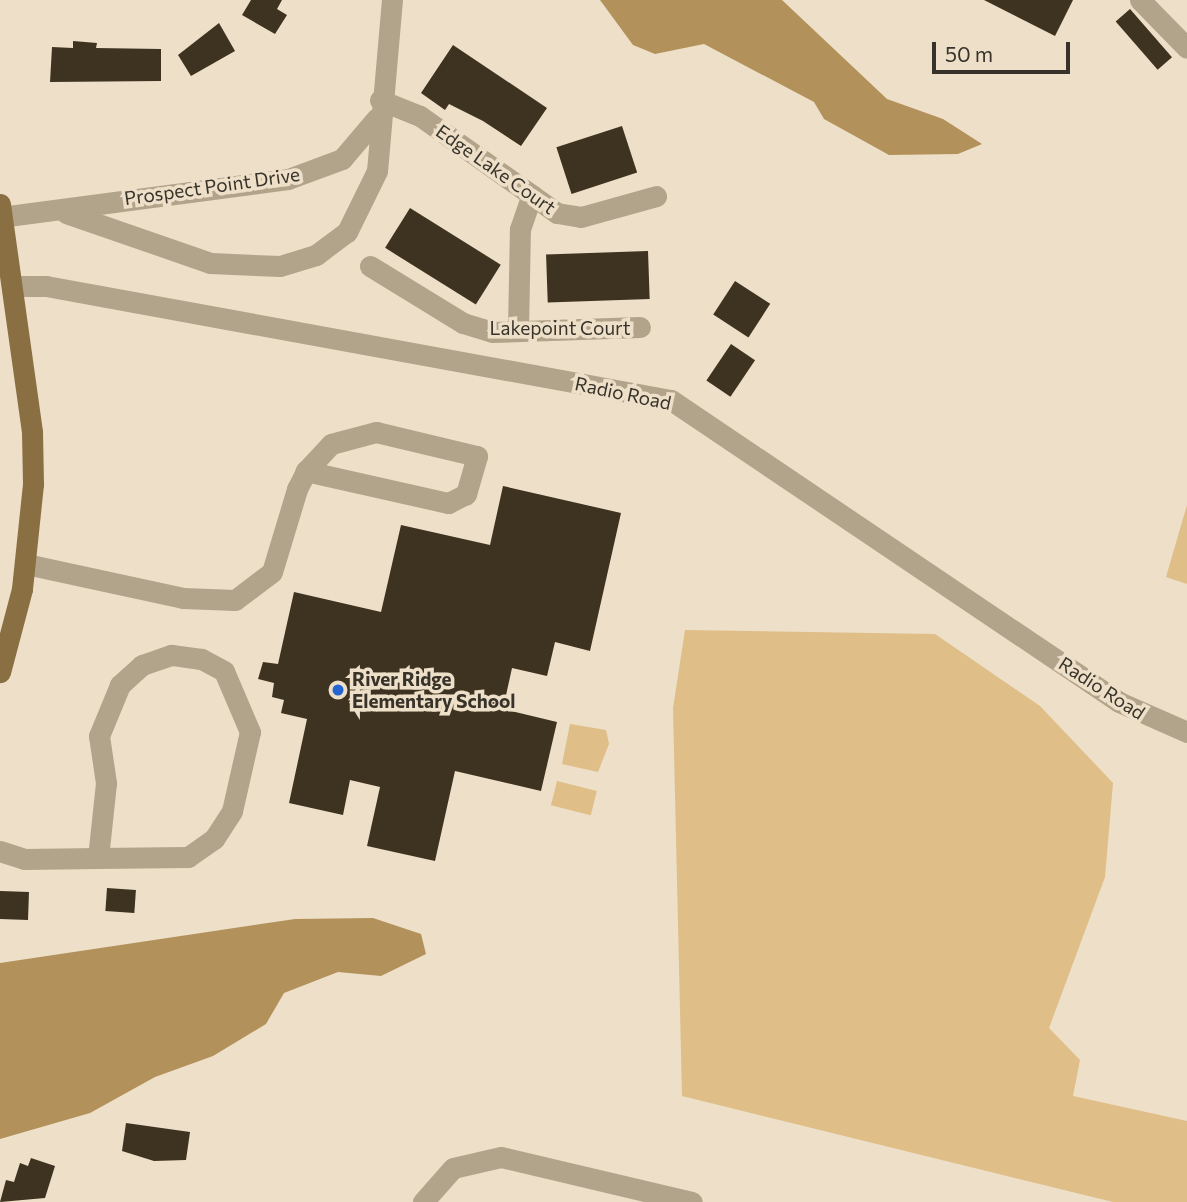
<!DOCTYPE html>
<html>
<head>
<meta charset="utf-8">
<style>
	body { margin:0 }
	#map { position:relative; width:1187px; height:1202px; overflow:hidden; background:#eddfc8; font-family:Commissioner,sans-serif }
	div>[style] { position:absolute }
	.green>* { inset:0; background:#dfbe87; transform-origin:0 0 }
	.water>* { inset:0; background:#b2925a }
	.building>* { inset:0; background:#3e3320; transform-origin:0 0 }
	.minor>* { height:21px; margin:-10.5px; padding:0 10.5px; transform-origin:10.5px; border-radius:10.5px; background:#b2a38b }
	.major>* { height:21px; margin:-10.5px; padding:0 10.5px; transform-origin:10.5px; border-radius:10.5px; background:#896f42 }
	.dots>* { width:19px; height:19px; translate:-50% -50%; box-sizing:border-box; border:4px solid #eddfc8; border-radius:50% }
	span { translate:-50% -50%; white-space:nowrap; text-align:center; line-height:1.15; -webkit-text-stroke:7px #eddfc8; paint-order:stroke }
	.street-label { font-size:19px; color:#38332a }
	.poi-label { font-size:19px; color:#38332a; font-weight:700 }
	.left { translate:0 -50%; text-align:left }
	.scale { position:absolute; left:932px; top:42px; width:138px; height:32px; box-sizing:border-box; border:4px solid #38332a; border-top:0; padding-left:9px; font-size:21px; line-height:24px; white-space:nowrap; color:#38332a; -webkit-text-stroke:5px #eddfc8; paint-order:stroke }
</style>
</head>
<body>
<div id="map">
	<div class="green">
		<i style="clip-path:polygon(1187px 505px,1187px 584px,1166px 577px)"></i>
		<i style="clip-path:polygon(685px 630px,935px 634px,1040px 706px,1113px 783px,1105px 877px,1049px 1028px,1080px 1060px,1073px 1096px,1187px 1121px,1187px 1202px,1113px 1202px,682px 1096px,673px 708px)"></i>
		<i style="clip-path:polygon(570px 724px,606px 730px,609px 744px,598px 772px,562px 764px)"></i>
		<i style="left:557px;top:781px;width:41px;height:25px;rotate:14deg"></i>
	</div>
	<div class="water">
		<i style="clip-path:polygon(600px 0,782px 0,887px 99px,943px 119px,982px 144px,958px 154px,889px 155px,824px 119px,814px 102px,704px 44px,655px 54px,633px 45px)"></i>
		<i style="clip-path:polygon(373px 918px,421px 934px,426px 954px,381px 976px,338px 972px,284px 993px,266px 1024px,213px 1056px,155px 1077px,90px 1113px,0 1139px,0 963px,295px 919px)"></i>
	</div>
	<div class="building">
		<i style="clip-path:polygon(251px 0,282px 0,277px 9px,287px 15px,275px 34px,242px 15px)"></i>
		<i style="clip-path:polygon(984px 0,1073px 0,1055px 36px)"></i>
		<i style="left:1130px;top:9px;width:64px;height:19px;rotate:49deg"></i>
		<i style="clip-path:polygon(219px 23px,235px 51px,191px 76px,178px 55px)"></i>
		<i style="clip-path:polygon(73px 41px,97px 43px,96px 48px,161px 49px,161px 81px,50px 82px,52px 47px,73px 48px)"></i>
		<i style="clip-path:polygon(453px 45px,547px 108px,521px 146px,483px 121px,449px 104px,445px 110px,421px 93px)"></i>
		<i style="left:622px;top:126px;width:49px;height:69px;rotate:72deg"></i>
		<i style="left:410px;top:208px;width:107px;height:47px;rotate:32deg"></i>
		<i style="left:648px;top:251px;width:48px;height:102px;rotate:88deg"></i>
		<i style="left:735px;top:281px;width:42px;height:40px;rotate:33deg"></i>
		<i style="left:731px;top:344px;width:29px;height:44px;rotate:34deg"></i>
		<i style="clip-path:polygon(503px 486px,621px 513px,590px 651px,555px 642px,547px 676px,512px 668px,503px 709px,557px 722px,541px 791px,455px 771px,435px 861px,367px 846px,380px 787px,350px 780px,343px 815px,289px 803px,307px 719px,281px 713px,284px 700px,272px 697px,274px 683px,258px 679px,263px 662px,278px 664px,294px 592px,381px 612px,401px 525px,490px 545px)"></i>
		<i style="left:107px;top:888px;width:29px;height:23px;rotate:4deg"></i>
		<i style="left:0;top:891px;width:29px;height:28px;rotate:2deg"></i>
		<i style="clip-path:polygon(126px 1123px,190px 1132px,186px 1160px,154px 1161px,122px 1151px)"></i>
		<i style="clip-path:polygon(31px 1158px,55px 1166px,45px 1198px,0 1202px,6px 1180px,14px 1182px,20px 1163px,28px 1166px)"></i>
	</div>
	<div class="minor">
		<i style="left:1140px;top:0;width:67px;rotate:45.6deg"></i>
		<i style="left:380px;top:100px;width:43px;rotate:21.8deg"></i>
		<i style="left:420px;top:116px;width:168px;rotate:35.3deg"></i>
		<i style="left:557px;top:213px;width:24px;rotate:9deg"></i>
		<i style="left:581px;top:217px;width:78px;rotate:-15.6deg"></i>
		<i style="left:66px;top:213px;width:152px;rotate:19.1deg"></i>
		<i style="left:210px;top:263px;width:70px;rotate:2.5deg"></i>
		<i style="left:280px;top:266px;width:38px;rotate:-17deg"></i>
		<i style="left:316px;top:255px;width:39px;rotate:-37deg"></i>
		<i style="left:347px;top:232px;width:68px;rotate:-63.8deg"></i>
		<i style="left:377px;top:171px;width:172px;rotate:-85deg"></i>
		<i style="left:0;top:217px;width:290px;rotate:-7.5deg"></i>
		<i style="left:288px;top:179px;width:58px;rotate:-20.3deg"></i>
		<i style="left:342px;top:159px;width:54px;rotate:-49.5deg"></i>
		<i style="left:370px;top:266px;width:109px;rotate:31.5deg"></i>
		<i style="left:463px;top:323px;width:30px;rotate:17deg"></i>
		<i style="left:492px;top:332px;width:148px;rotate:-1.9deg"></i>
		<i style="left:13px;top:286px;width:33px"></i>
		<i style="left:46px;top:286px;width:635px;rotate:10.34deg"></i>
		<i style="left:671px;top:400px;width:540px;rotate:33.98deg"></i>
		<i style="left:1119px;top:702px;width:74px;rotate:23.8deg"></i>
		<i style="left:518px;top:330px;width:101px;rotate:-88.9deg"></i>
		<i style="left:520px;top:229px;width:36px;rotate:-71deg"></i>
		<i style="left:26px;top:564px;width:161px;rotate:12.2deg"></i>
		<i style="left:183px;top:598px;width:52px;rotate:2.2deg"></i>
		<i style="left:235px;top:600px;width:46px;rotate:-37.1deg"></i>
		<i style="left:272px;top:572px;width:87px;rotate:-73.2deg"></i>
		<i style="left:297px;top:489px;width:20px;rotate:-63deg"></i>
		<i style="left:306px;top:471px;width:37px;rotate:-47deg"></i>
		<i style="left:331px;top:444px;width:47px;rotate:-14.9deg"></i>
		<i style="left:376px;top:432px;width:104px;rotate:13.4deg"></i>
		<i style="left:477px;top:456px;width:40px;rotate:106deg"></i>
		<i style="left:466px;top:494px;width:20px;rotate:153deg"></i>
		<i style="left:448px;top:503px;width:146px;rotate:-167.3deg"></i>
		<i style="left:0;top:851px;width:25px;rotate:18deg"></i>
		<i style="left:24px;top:859px;width:74px;rotate:-0.8deg"></i>
		<i style="left:98px;top:858px;width:90px;rotate:-0.6deg"></i>
		<i style="left:188px;top:857px;width:32px;rotate:-35deg"></i>
		<i style="left:214px;top:839px;width:33px;rotate:-57deg"></i>
		<i style="left:232px;top:811px;width:81px;rotate:-77.2deg"></i>
		<i style="left:250px;top:732px;width:66px;rotate:-113.1deg"></i>
		<i style="left:224px;top:671px;width:26px;rotate:-152deg"></i>
		<i style="left:201px;top:659px;width:30px;rotate:-172deg"></i>
		<i style="left:171px;top:655px;width:31px;rotate:161deg"></i>
		<i style="left:142px;top:665px;width:30px;rotate:138deg"></i>
		<i style="left:120px;top:685px;width:55px;rotate:112.4deg"></i>
		<i style="left:99px;top:736px;width:48px;rotate:81.5deg"></i>
		<i style="left:106px;top:783px;width:75px;rotate:96.1deg"></i>
		<i style="left:423px;top:1202px;width:45px;rotate:-48.6deg"></i>
		<i style="left:453px;top:1168px;width:49px;rotate:-12.9deg"></i>
		<i style="left:501px;top:1157px;width:196px;rotate:13.3deg"></i>
	</div>
	<div class="major">
		<i style="left:0;top:204px;width:230px;rotate:82deg"></i>
		<i style="left:32px;top:432px;width:52px;rotate:88.9deg"></i>
		<i style="left:33px;top:484px;width:106px;rotate:96deg"></i>
		<i style="left:22px;top:589px;width:86px;rotate:104.8deg"></i>
	</div>
	<div class="dots">
		<i style="left:338px;top:690px;background:#2565d2"></i>
	</div>
	<div class="street-label">
		<span style="left:496px;top:169px;rotate:35deg">Edge Lake Court</span>
		<span style="left:212px;top:186px;rotate:-8deg">Prospect Point Drive</span>
		<span style="left:560px;top:328px">Lakepoint Court</span>
		<span style="left:623px;top:393px;rotate:12deg">Radio Road</span>
		<span style="left:1102px;top:688px;rotate:33deg">Radio Road</span>
	</div>
	<div class="poi-label">
		<span class="left" style="left:352px;top:690px">River Ridge<br>Elementary School</span>
	</div>
	<div class="scale">50 m</div>
</div>
</body>
</html>
